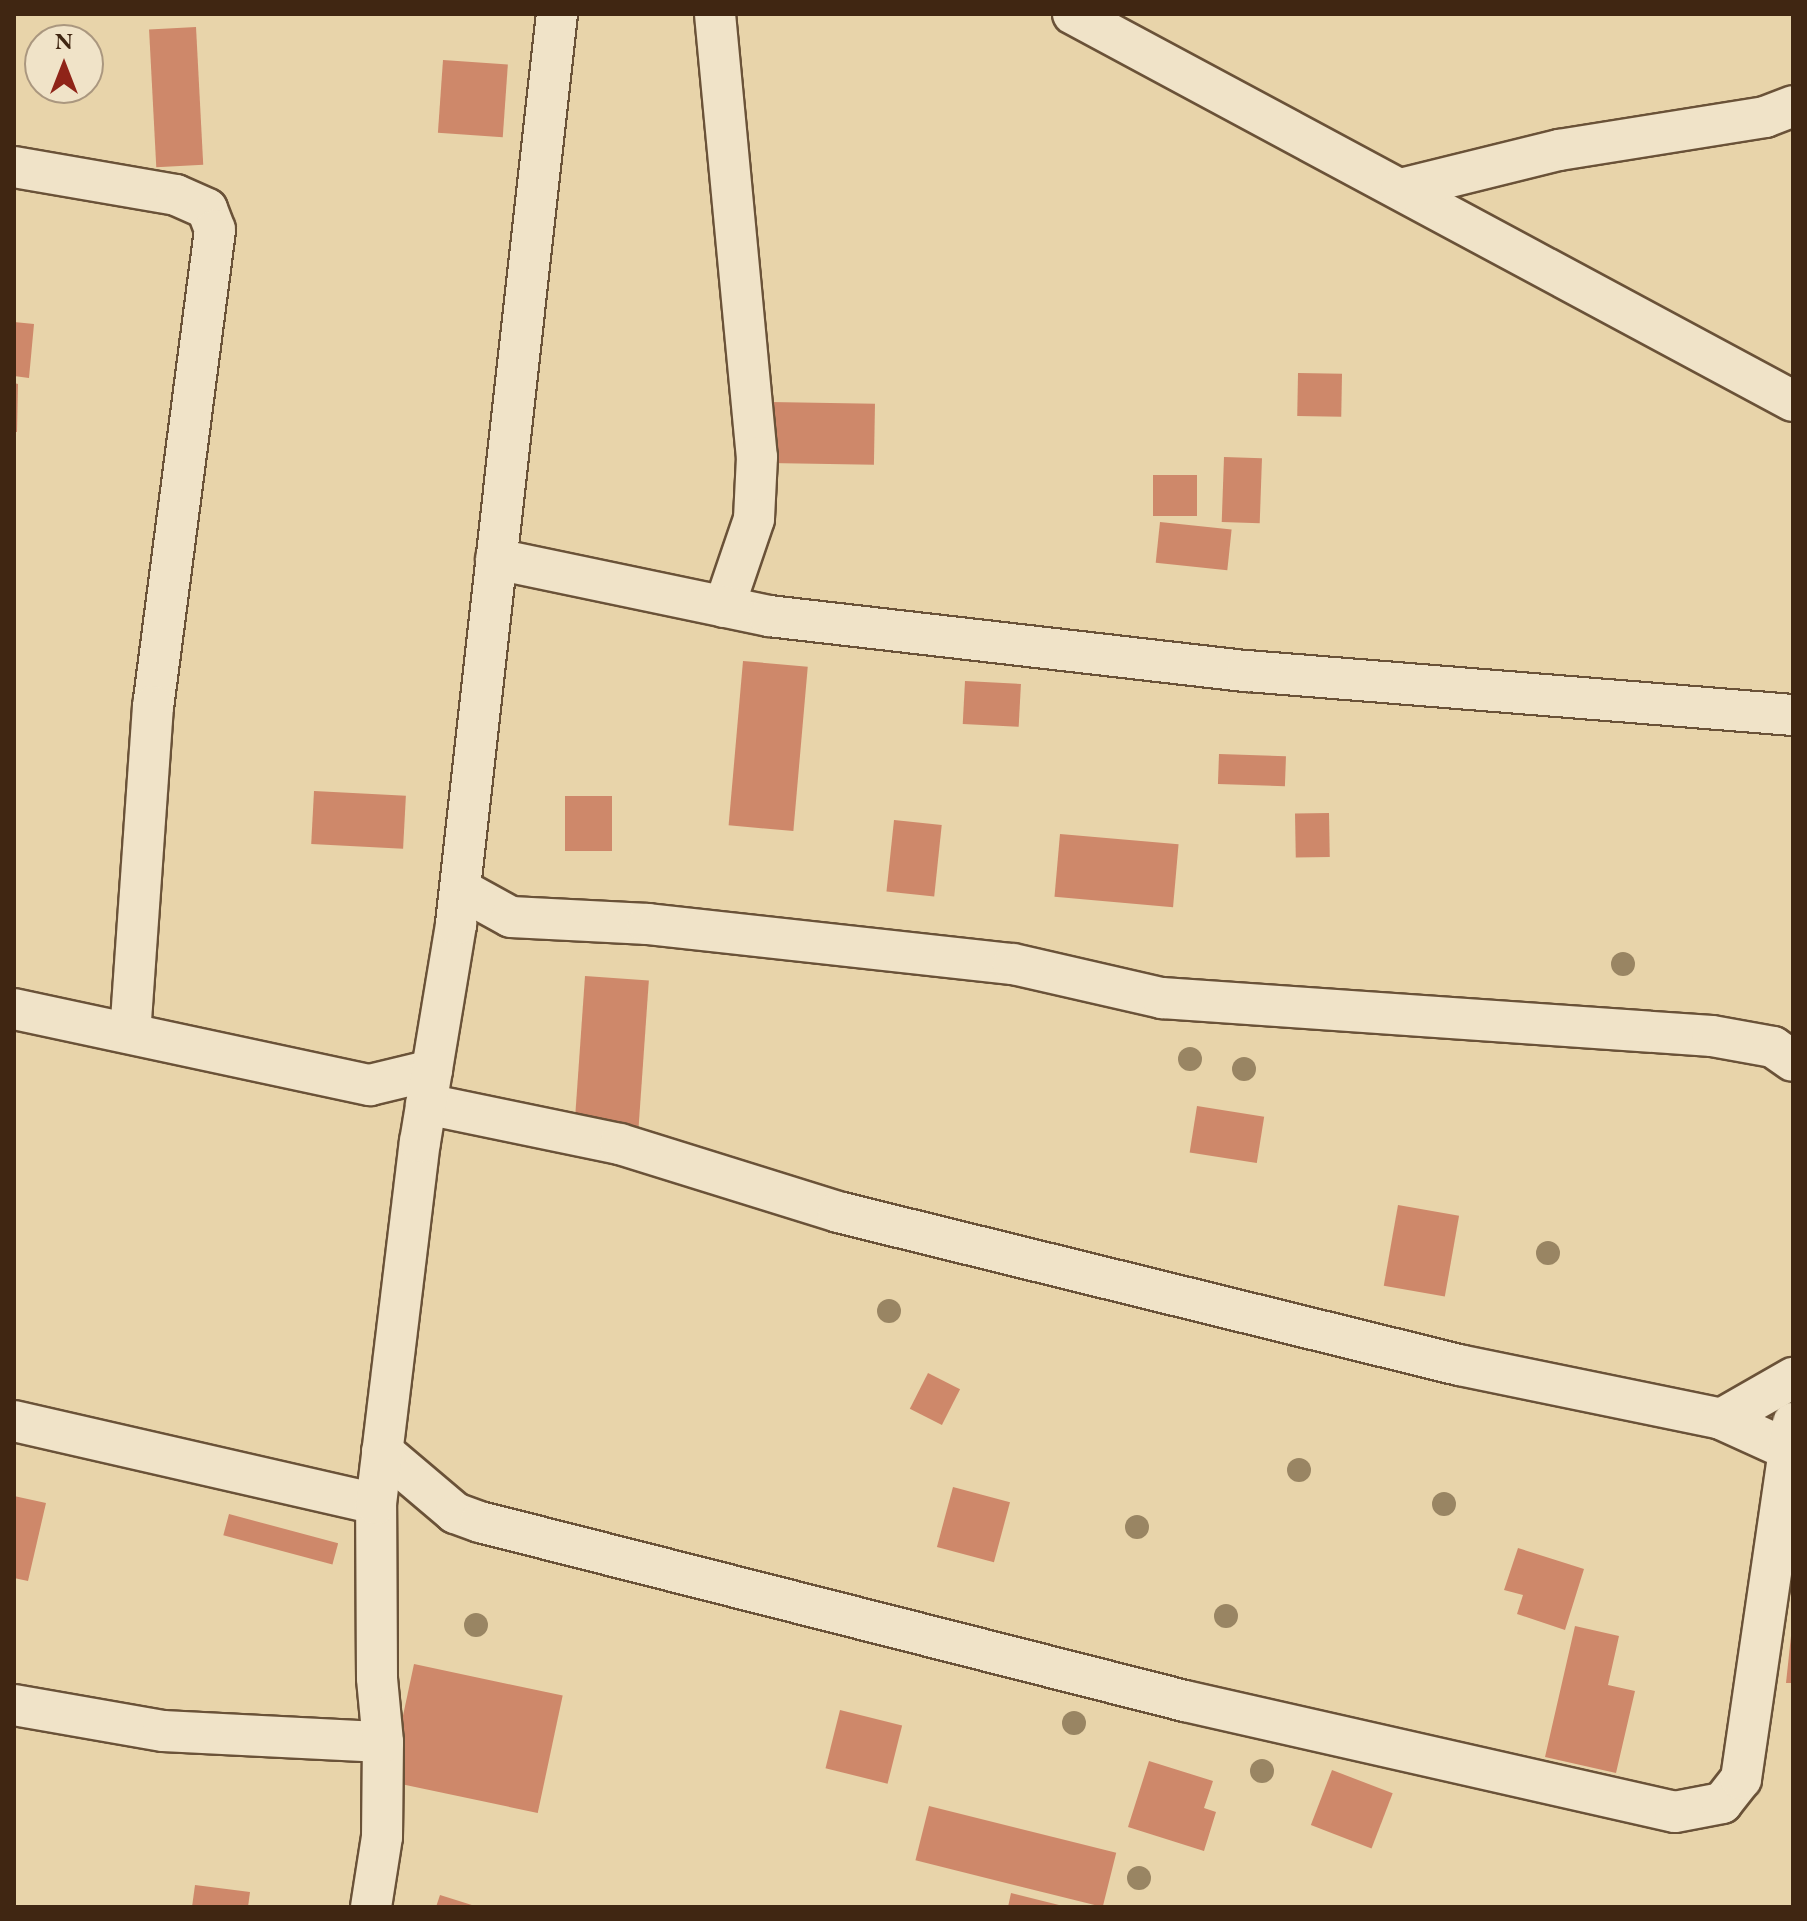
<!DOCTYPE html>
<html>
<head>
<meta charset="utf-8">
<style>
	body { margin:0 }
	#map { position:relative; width:1807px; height:1921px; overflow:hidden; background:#e8d4aa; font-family:"EB Garamond",serif }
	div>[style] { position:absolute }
	.building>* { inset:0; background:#ce886a; transform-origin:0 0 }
	.roads { filter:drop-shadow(2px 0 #6a5238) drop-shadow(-2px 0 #6a5238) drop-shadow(0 2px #6a5238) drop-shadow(0 -2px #6a5238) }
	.minor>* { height:40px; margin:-20px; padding:0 20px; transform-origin:20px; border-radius:20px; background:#f0e3c8 }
	.trees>* { width:24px; height:24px; margin:-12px; border-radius:50%; background:#998563 }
	span { translate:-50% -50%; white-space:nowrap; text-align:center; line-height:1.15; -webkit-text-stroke:6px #f0e3c8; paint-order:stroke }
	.frame { position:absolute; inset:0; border:16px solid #402612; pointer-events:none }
	.north { position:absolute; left:24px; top:24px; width:80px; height:80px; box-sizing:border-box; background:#f0e3c8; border:2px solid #aa977f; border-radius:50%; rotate:0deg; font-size:22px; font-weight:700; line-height:32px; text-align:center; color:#402612 }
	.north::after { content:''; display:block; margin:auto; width:28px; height:36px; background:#8f2418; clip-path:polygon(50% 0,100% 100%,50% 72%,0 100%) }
</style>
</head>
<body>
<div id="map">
	<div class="building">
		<i style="left:196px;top:27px;width:138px;height:47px;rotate:87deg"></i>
		<i style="left:443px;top:60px;width:65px;height:73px;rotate:4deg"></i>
		<i style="clip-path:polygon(14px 322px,34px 324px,29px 378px,14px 376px)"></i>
		<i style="left:1298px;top:373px;width:44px;height:43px;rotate:1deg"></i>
		<i style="clip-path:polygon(14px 383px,18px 384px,17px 432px,14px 432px)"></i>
		<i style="left:770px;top:402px;width:105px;height:61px;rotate:1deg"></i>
		<i style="left:1224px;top:457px;width:38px;height:65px;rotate:2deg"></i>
		<i style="left:1153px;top:475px;width:44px;height:41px"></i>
		<i style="left:1160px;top:522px;width:72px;height:41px;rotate:6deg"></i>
		<i style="left:743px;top:661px;width:65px;height:165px;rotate:5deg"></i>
		<i style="left:965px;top:681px;width:56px;height:43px;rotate:3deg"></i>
		<i style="left:1219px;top:754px;width:67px;height:30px;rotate:2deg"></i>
		<i style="left:314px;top:791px;width:92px;height:53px;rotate:3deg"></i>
		<i style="left:565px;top:796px;width:47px;height:55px"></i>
		<i style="left:1329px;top:813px;width:44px;height:34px;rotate:89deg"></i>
		<i style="left:894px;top:820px;width:48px;height:72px;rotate:6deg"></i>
		<i style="left:1060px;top:834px;width:119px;height:63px;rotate:5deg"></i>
		<i style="left:585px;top:976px;width:64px;height:163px;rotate:4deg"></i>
		<i style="left:1197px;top:1106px;width:68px;height:47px;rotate:9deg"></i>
		<i style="left:1398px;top:1205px;width:62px;height:82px;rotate:10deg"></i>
		<i style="left:928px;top:1373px;width:36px;height:40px;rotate:27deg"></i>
		<i style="left:953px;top:1487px;width:59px;height:62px;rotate:15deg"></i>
		<i style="clip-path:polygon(14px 1496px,46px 1503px,28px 1581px,14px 1578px)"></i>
		<i style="left:229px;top:1514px;width:113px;height:22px;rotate:15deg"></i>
		<i style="clip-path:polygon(1518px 1548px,1584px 1569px,1565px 1630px,1517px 1614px,1523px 1595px,1504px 1590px)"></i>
		<i style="clip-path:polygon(1575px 1626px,1619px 1636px,1608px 1685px,1635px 1691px,1616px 1773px,1545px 1757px)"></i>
		<i style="clip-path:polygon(1791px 1636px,1793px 1636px,1793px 1683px,1786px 1683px)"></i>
		<i style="left:414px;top:1664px;width:152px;height:120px;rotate:12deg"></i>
		<i style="left:840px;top:1710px;width:64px;height:60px;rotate:14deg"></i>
		<i style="clip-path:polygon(1149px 1761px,1213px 1781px,1204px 1808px,1216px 1812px,1204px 1851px,1128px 1827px)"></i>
		<i style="left:1332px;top:1770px;width:65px;height:59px;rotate:21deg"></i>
		<i style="left:929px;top:1806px;width:193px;height:56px;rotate:14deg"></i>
		<i style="clip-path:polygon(195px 1885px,250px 1892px,248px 1907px,192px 1907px)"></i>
		<i style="clip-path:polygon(1011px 1893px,1063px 1906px,1063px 1907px,1008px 1907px)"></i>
		<i style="clip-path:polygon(440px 1895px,475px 1906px,475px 1907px,436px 1907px)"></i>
	</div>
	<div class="roads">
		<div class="minor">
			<i style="left:715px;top:14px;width:445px;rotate:84.6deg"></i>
			<i style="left:757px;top:457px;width:62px;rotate:92.8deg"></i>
			<i style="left:754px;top:519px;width:93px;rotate:108.8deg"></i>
			<i style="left:1073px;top:14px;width:817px;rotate:28.26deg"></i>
			<i style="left:14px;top:167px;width:164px;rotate:9.8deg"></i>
			<i style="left:176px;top:195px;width:34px;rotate:24deg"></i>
			<i style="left:207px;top:209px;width:22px;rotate:69deg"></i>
			<i style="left:215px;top:230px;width:480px;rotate:97.4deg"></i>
			<i style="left:153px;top:706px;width:328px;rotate:94deg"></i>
			<i style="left:1401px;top:189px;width:163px;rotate:-13.9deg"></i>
			<i style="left:1559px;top:150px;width:209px;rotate:-9.1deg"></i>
			<i style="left:1765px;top:117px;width:30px;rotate:-21deg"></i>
			<i style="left:496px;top:559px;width:279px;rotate:11.8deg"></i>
			<i style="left:769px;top:616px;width:481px;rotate:6.6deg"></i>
			<i style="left:1247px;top:671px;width:548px;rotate:4.61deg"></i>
			<i style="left:460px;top:889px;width:58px;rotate:28.8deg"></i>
			<i style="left:511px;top:917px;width:137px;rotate:2.9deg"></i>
			<i style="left:648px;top:924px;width:367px;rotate:6.3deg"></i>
			<i style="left:1013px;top:964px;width:153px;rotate:12.9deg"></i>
			<i style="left:1162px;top:998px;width:551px;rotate:3.95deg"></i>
			<i style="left:1712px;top:1036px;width:62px;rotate:10.2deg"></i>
			<i style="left:1773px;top:1047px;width:24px;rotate:35deg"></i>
			<i style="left:14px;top:1009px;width:364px;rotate:12.1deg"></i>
			<i style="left:370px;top:1085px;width:64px;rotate:-13.6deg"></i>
			<i style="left:426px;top:1104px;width:198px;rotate:11.7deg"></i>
			<i style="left:620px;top:1144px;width:228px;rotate:17.3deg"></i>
			<i style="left:838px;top:1212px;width:640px;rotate:13.84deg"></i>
			<i style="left:1459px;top:1365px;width:268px;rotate:11.6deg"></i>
			<i style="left:1721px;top:1419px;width:75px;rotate:24.5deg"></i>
			<i style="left:1721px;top:1419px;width:83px;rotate:-29.7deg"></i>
			<i style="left:14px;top:1421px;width:371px;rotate:12.9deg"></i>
			<i style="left:382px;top:1451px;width:96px;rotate:40.3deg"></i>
			<i style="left:455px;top:1513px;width:27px;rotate:20deg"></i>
			<i style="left:480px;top:1522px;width:727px;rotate:14.25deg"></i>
			<i style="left:1185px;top:1701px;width:502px;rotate:12.76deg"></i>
			<i style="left:1675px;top:1812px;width:48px;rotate:-10.8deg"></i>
			<i style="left:1722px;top:1803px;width:31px;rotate:-52deg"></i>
			<i style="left:1741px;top:1779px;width:360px;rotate:-81.7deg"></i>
			<i style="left:14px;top:1705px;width:151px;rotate:9.9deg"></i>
			<i style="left:163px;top:1731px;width:220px;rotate:2.9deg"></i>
			<i style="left:371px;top:1907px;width:71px;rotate:-81.1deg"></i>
			<i style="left:382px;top:1837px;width:95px;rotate:-89.4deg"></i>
			<i style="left:383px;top:1742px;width:64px;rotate:-95.4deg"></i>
			<i style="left:377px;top:1678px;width:174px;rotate:-90.3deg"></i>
			<i style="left:376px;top:1504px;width:365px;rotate:-83.1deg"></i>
			<i style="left:420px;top:1142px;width:221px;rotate:-80.6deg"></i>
			<i style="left:456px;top:924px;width:916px;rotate:-83.67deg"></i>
		</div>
	</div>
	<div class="trees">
		<i style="left:1623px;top:964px"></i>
		<i style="left:1190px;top:1059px"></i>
		<i style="left:1244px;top:1069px"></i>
		<i style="left:1548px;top:1253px"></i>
		<i style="left:889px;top:1311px"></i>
		<i style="left:1299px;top:1470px"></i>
		<i style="left:1444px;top:1504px"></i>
		<i style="left:1137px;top:1527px"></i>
		<i style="left:1226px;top:1616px"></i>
		<i style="left:476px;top:1625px"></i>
		<i style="left:1074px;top:1723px"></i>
		<i style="left:1262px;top:1771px"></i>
		<i style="left:1139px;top:1878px"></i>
	</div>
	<div class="frame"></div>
	<div class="north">N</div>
</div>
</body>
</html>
